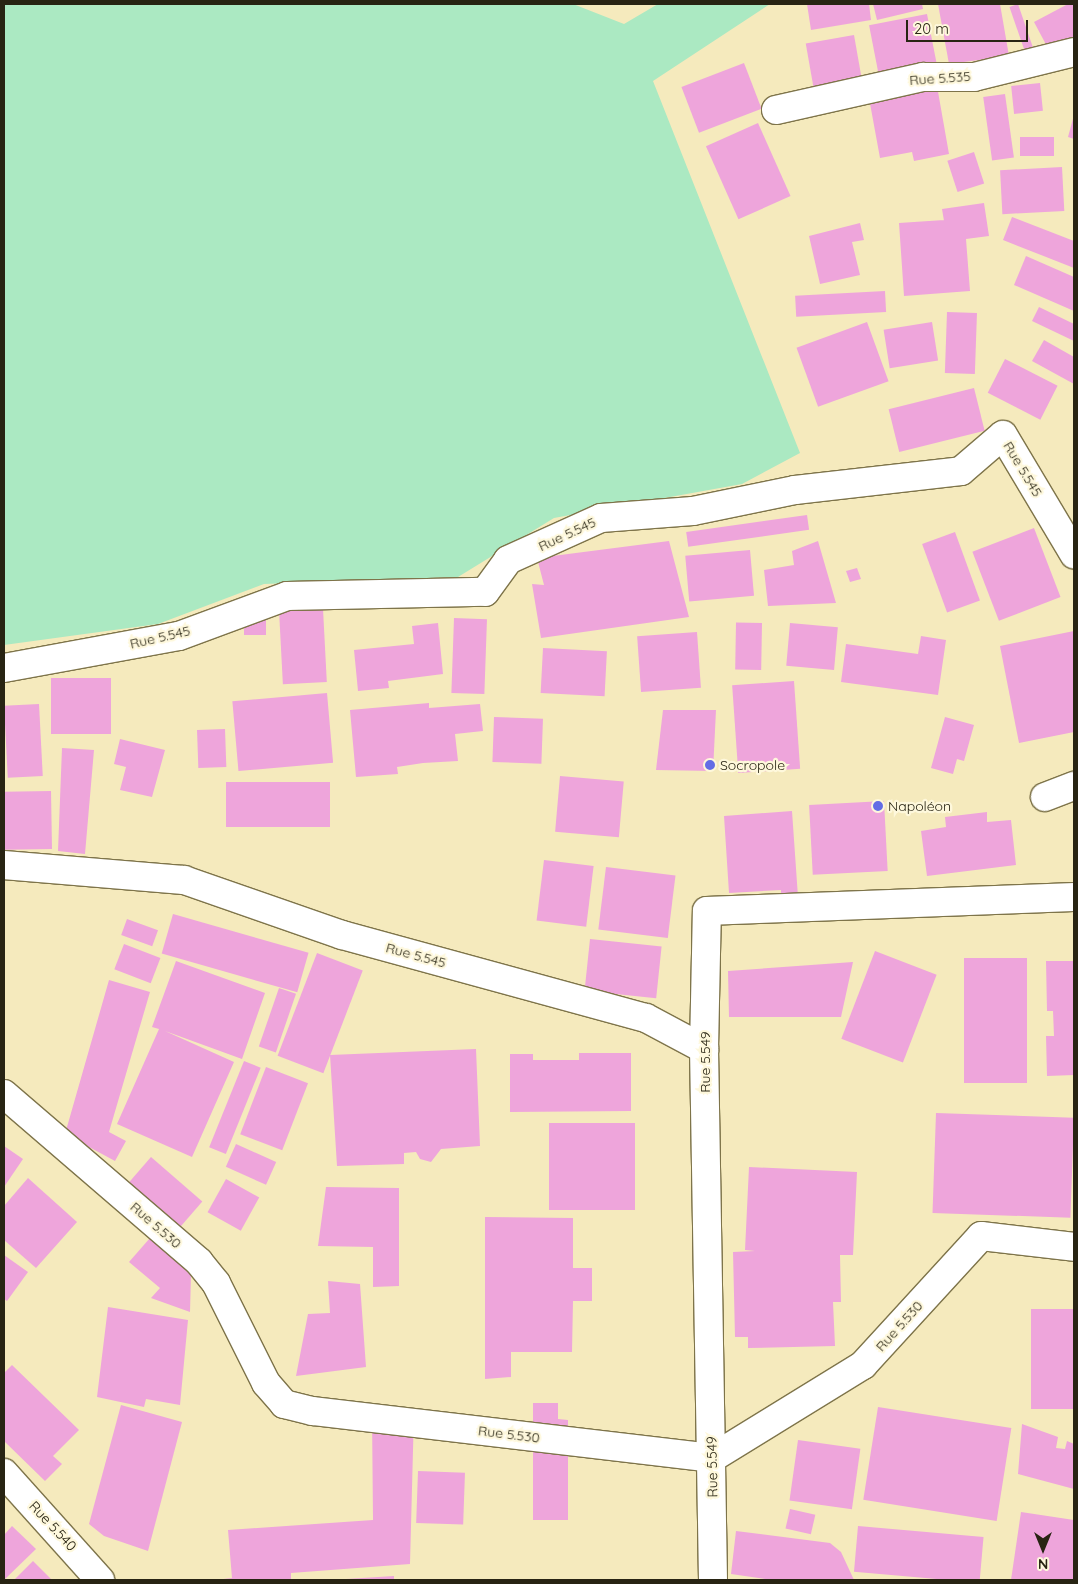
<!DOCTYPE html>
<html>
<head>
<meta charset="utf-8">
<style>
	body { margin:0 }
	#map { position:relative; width:1078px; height:1584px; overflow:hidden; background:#f5eabd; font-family:Quicksand,sans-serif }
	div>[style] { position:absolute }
	.green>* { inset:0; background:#abe9c2 }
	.building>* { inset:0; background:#eea5db; transform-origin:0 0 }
	.roads { filter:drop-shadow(1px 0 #7e744a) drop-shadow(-1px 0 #7e744a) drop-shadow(0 1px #7e744a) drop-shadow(0 -1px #7e744a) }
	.minor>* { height:28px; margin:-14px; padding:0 14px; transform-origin:14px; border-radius:14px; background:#fff }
	.dots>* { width:14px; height:14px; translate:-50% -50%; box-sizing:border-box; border:2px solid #fef8dc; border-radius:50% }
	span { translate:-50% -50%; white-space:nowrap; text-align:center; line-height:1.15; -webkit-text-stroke:4.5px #fef8dc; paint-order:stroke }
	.street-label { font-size:14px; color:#282413 }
	.poi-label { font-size:14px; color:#282413 }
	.left { translate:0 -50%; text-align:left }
	.frame { position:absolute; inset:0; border:5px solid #282413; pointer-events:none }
	.north { position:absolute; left:1018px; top:1524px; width:50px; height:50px; -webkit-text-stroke:4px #fef8dc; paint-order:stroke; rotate:180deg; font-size:14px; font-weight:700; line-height:20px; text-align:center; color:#282413 }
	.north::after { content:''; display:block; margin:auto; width:18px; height:22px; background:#282413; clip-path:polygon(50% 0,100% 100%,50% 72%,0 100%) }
	.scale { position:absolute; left:906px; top:20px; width:122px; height:22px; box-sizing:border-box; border:2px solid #282413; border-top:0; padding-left:6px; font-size:15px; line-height:18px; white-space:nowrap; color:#282413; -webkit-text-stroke:4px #fef8dc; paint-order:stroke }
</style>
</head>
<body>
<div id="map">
	<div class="green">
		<i style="clip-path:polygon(4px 4px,573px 4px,624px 24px,658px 4px,770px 4px,653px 81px,800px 453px,742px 484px,554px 518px,458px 577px,264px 584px,158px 624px,4px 645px)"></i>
	</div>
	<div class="building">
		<i style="clip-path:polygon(807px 4px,869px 4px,871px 20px,811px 30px)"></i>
		<i style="clip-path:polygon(873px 4px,922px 4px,923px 9px,877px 20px)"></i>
		<i style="clip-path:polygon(938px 4px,1000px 4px,1009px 56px,949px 64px)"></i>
		<i style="left:1018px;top:4px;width:52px;height:9px;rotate:71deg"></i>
		<i style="clip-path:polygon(1068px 4px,1074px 4px,1074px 39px,1050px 52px,1034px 22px)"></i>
		<i style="left:927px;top:14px;width:58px;height:59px;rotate:79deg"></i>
		<i style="left:854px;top:35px;width:45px;height:49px;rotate:80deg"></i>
		<i style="left:744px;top:63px;width:49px;height:67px;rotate:69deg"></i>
		<i style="left:1040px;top:83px;width:28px;height:29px;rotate:84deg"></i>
		<i style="clip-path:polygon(937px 86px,949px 154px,914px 161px,912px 152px,880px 158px,869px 98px)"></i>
		<i style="left:1005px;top:94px;width:64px;height:22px;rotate:82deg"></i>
		<i style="clip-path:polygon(1074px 115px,1074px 139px,1068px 137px)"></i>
		<i style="left:758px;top:123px;width:80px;height:57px;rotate:66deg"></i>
		<i style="left:1054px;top:137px;width:19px;height:34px;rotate:90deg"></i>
		<i style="left:974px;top:152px;width:33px;height:28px;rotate:72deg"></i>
		<i style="left:1062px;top:167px;width:44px;height:62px;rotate:87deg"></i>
		<i style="clip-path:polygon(984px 203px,989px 236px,966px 239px,970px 291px,904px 296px,899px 223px,944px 220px,946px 233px,942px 209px)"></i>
		<i style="clip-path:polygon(1012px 217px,1074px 241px,1074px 268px,1003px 240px)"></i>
		<i style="clip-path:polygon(860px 223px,864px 240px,852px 242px,860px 275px,820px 284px,809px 236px)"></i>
		<i style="clip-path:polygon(1026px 256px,1074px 277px,1074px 311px,1014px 285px)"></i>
		<i style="left:885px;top:291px;width:21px;height:90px;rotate:87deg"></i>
		<i style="clip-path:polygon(1039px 307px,1074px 324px,1074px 341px,1032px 321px)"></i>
		<i style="left:947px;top:312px;width:30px;height:61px;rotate:2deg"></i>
		<i style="left:867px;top:322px;width:63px;height:75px;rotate:70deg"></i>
		<i style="left:932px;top:322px;width:39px;height:49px;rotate:81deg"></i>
		<i style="clip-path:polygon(1044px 340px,1074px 357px,1074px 384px,1032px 361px)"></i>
		<i style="left:1005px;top:359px;width:59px;height:38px;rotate:27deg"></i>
		<i style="left:974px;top:388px;width:44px;height:88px;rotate:76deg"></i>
		<i style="left:807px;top:515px;width:15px;height:122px;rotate:82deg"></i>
		<i style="left:1034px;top:528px;width:74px;height:66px;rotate:69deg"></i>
		<i style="left:955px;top:532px;width:73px;height:35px;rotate:70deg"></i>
		<i style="clip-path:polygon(669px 541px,689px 617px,541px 638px,532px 584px,544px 585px,537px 558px)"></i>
		<i style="clip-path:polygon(818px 541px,836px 603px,768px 606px,764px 570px,794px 565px,792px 551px)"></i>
		<i style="left:750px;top:550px;width:46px;height:65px;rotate:85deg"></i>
		<i style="clip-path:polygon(857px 568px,861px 579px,850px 582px,846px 571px)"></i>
		<i style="left:323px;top:609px;width:73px;height:44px;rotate:87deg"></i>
		<i style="left:454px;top:618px;width:33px;height:75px;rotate:2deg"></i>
		<i style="left:244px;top:619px;width:22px;height:16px"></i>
		<i style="clip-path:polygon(438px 623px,443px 674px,388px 681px,389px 688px,358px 691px,354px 650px,414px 644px,412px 626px)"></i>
		<i style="left:762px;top:623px;width:47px;height:26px;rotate:91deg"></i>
		<i style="left:790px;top:623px;width:48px;height:43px;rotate:5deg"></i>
		<i style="clip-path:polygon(1074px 631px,1074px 732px,1019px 743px,1000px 646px)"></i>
		<i style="left:697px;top:632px;width:56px;height:60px;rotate:86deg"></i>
		<i style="clip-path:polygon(921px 636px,946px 640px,938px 695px,841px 682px,846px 644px,918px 654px)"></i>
		<i style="left:543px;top:648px;width:64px;height:45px;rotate:3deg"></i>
		<i style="left:51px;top:678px;width:60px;height:56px"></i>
		<i style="left:794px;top:681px;width:88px;height:62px;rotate:86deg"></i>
		<i style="left:327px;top:693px;width:70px;height:95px;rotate:85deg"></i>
		<i style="clip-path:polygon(429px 703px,429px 708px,480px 704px,483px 731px,455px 734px,458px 761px,423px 763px,397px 767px,398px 774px,356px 777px,350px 710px)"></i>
		<i style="left:39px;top:704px;width:72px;height:35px;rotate:87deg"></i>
		<i style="clip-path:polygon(663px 710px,716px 710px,713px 771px,656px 770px)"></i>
		<i style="left:494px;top:717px;width:49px;height:45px;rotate:2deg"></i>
		<i style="clip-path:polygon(945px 717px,974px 725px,964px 761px,957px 759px,953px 774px,931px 768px)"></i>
		<i style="left:225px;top:729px;width:38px;height:28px;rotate:88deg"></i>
		<i style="clip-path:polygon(120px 739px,165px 750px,152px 797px,120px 790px,126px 767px,114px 764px)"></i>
		<i style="clip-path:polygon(62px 748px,94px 750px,85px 854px,58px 851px)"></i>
		<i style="left:560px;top:776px;width:64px;height:56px;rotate:5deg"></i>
		<i style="left:330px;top:782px;width:45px;height:104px;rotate:90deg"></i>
		<i style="left:51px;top:791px;width:58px;height:47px;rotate:89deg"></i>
		<i style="left:884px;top:801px;width:70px;height:75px;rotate:87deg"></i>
		<i style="clip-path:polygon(792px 811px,798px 897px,781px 897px,781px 890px,729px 893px,724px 816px)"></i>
		<i style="clip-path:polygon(987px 812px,987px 822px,1011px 820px,1016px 865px,927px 876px,921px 831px,946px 827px,945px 817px)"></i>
		<i style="left:544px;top:860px;width:50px;height:61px;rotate:7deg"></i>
		<i style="left:606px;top:867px;width:70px;height:63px;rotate:7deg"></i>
		<i style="left:173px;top:914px;width:141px;height:41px;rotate:16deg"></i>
		<i style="left:127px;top:919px;width:33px;height:17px;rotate:20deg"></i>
		<i style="left:590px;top:939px;width:72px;height:52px;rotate:6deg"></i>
		<i style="left:124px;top:944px;width:39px;height:27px;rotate:21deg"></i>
		<i style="left:875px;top:951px;width:66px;height:94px;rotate:21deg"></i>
		<i style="left:317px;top:953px;width:49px;height:110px;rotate:21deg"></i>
		<i style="left:964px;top:958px;width:63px;height:125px"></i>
		<i style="clip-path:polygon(176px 961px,265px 993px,242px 1059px,165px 1031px,234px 1062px,192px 1157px,117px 1124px,159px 1029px,152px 1027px)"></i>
		<i style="clip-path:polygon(1046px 961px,1074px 961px,1074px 1075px,1047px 1076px,1046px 1036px,1054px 1036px,1053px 1011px,1047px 1011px)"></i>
		<i style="clip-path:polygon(853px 962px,841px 1017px,729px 1017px,728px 971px)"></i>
		<i style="clip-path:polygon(109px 980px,150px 992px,109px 1132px,126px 1141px,115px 1161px,65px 1134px)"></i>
		<i style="left:279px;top:988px;width:18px;height:62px;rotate:19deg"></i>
		<i style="clip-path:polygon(476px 1049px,480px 1146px,441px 1149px,431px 1162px,420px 1159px,416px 1152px,404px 1153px,404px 1164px,337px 1166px,330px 1055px)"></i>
		<i style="clip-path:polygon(579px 1053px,631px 1053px,631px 1111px,510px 1112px,510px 1054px,533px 1054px,533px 1060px,579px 1060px)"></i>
		<i style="left:244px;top:1061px;width:18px;height:93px;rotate:22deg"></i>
		<i style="left:266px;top:1067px;width:45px;height:72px;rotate:21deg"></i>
		<i style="left:936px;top:1113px;width:138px;height:100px;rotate:2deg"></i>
		<i style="left:635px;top:1123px;width:87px;height:86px;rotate:90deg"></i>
		<i style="left:236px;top:1144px;width:44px;height:25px;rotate:24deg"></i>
		<i style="clip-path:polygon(4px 1146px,23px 1159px,4px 1187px)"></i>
		<i style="left:151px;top:1157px;width:68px;height:38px;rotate:41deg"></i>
		<i style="clip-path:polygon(749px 1167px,857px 1172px,853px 1255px,840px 1255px,841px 1302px,833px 1302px,835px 1346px,748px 1348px,748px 1337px,735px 1337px,733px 1252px,755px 1251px,745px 1250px)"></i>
		<i style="clip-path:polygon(28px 1178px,77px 1222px,36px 1268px,4px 1240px,4px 1206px)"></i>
		<i style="left:226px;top:1179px;width:38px;height:38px;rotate:29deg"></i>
		<i style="clip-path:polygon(326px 1187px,399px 1188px,399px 1286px,373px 1287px,373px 1247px,318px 1246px)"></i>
		<i style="clip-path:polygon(485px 1217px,573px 1218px,573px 1268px,592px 1268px,592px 1301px,573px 1301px,572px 1352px,511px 1352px,511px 1377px,485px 1379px)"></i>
		<i style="clip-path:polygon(150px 1238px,191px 1274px,190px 1312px,151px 1298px,160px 1288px,129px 1262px)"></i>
		<i style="clip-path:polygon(4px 1255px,28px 1272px,7px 1301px,4px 1299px)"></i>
		<i style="clip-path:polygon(328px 1281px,360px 1284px,366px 1367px,296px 1376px,308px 1314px,330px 1313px)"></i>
		<i style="clip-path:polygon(108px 1307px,188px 1320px,180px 1405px,146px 1399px,144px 1407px,97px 1397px)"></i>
		<i style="left:1031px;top:1309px;width:43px;height:100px"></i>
		<i style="clip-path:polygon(12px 1365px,79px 1430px,53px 1456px,62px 1464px,45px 1481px,4px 1441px,4px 1373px)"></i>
		<i style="clip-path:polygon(533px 1403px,558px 1403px,558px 1419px,568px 1420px,568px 1520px,533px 1520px)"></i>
		<i style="clip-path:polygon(121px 1405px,182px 1422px,148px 1551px,104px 1536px,89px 1524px)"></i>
		<i style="left:878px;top:1407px;width:135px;height:94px;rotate:9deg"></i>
		<i style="clip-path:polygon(414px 1412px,410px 1564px,291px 1573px,291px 1580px,215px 1580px,232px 1578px,228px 1530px,373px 1520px,372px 1415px)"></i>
		<i style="clip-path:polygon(1022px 1424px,1058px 1437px,1056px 1448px,1065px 1449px,1067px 1441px,1074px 1444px,1074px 1489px,1018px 1474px)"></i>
		<i style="left:798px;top:1440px;width:63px;height:61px;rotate:8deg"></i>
		<i style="left:418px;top:1471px;width:47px;height:52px;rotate:2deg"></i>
		<i style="left:790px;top:1509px;width:26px;height:20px;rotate:13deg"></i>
		<i style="clip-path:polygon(1021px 1512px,1074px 1520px,1074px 1580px,1011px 1580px)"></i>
		<i style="clip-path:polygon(12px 1526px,36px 1549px,4px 1580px,4px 1535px)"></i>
		<i style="left:858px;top:1526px;width:126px;height:46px;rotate:5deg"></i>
		<i style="clip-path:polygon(736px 1531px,830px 1543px,841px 1552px,854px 1580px,772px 1580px,731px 1574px)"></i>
		<i style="clip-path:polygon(33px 1561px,52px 1580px,14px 1580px)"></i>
		<i style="clip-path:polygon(394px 1576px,394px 1580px,346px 1580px,346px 1579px)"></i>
	</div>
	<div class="roads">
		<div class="minor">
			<i style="left:776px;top:110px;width:151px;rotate:-12.7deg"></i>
			<i style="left:923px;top:77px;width:51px"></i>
			<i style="left:974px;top:77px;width:103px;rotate:-14deg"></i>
			<i style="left:4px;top:668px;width:178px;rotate:-10.4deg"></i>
			<i style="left:179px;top:636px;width:115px;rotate:-20.3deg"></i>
			<i style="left:287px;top:596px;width:198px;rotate:-1.2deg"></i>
			<i style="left:485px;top:592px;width:39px;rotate:-54deg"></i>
			<i style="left:508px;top:560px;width:102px;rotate:-24.3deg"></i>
			<i style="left:601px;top:518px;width:92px;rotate:-4.4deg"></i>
			<i style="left:693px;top:511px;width:104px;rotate:-11.6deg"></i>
			<i style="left:795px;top:490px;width:167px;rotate:-6.5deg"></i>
			<i style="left:961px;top:471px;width:55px;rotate:-40.6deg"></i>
			<i style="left:1003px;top:435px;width:139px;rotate:59.2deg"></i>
			<i style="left:1045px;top:797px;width:31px;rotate:-21deg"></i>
			<i style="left:4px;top:865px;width:181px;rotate:4.8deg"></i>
			<i style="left:184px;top:880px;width:167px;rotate:19.2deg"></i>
			<i style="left:342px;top:935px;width:315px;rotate:15.3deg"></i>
			<i style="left:646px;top:1018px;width:66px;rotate:28.1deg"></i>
			<i style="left:4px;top:1094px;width:257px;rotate:40.7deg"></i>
			<i style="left:199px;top:1262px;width:27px;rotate:51deg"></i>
			<i style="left:216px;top:1283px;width:112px;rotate:63.4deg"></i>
			<i style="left:266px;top:1383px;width:28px;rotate:49deg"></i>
			<i style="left:284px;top:1404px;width:30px;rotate:14deg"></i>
			<i style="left:313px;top:1411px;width:402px;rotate:6.7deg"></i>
			<i style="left:712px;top:1458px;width:177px;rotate:-31.6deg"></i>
			<i style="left:863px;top:1365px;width:175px;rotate:-47.5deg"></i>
			<i style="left:981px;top:1236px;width:94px;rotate:6.7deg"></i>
			<i style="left:4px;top:1473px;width:144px;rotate:48.1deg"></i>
			<i style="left:713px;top:1580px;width:531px;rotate:-90.97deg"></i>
			<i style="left:704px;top:1049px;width:138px;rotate:-88.8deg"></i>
			<i style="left:707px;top:911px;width:367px;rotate:-2.2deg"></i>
		</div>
	</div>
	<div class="dots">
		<i style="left:710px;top:765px;background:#646de5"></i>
		<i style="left:878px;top:806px;background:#646de5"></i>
	</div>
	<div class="street-label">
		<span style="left:940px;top:78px;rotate:-4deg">Rue 5.535</span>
		<span style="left:1023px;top:469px;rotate:59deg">Rue 5.545</span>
		<span style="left:567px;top:534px;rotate:-25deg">Rue 5.545</span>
		<span style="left:160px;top:637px;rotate:-13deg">Rue 5.545</span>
		<span style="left:416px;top:955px;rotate:15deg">Rue 5.545</span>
		<span style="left:705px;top:1062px;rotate:-90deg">Rue 5.549</span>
		<span style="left:156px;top:1225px;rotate:41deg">Rue 5.530</span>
		<span style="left:899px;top:1326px;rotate:-48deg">Rue 5.530</span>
		<span style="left:509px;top:1434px;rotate:7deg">Rue 5.530</span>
		<span style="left:712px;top:1467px;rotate:-91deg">Rue 5.549</span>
		<span style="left:53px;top:1526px;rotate:47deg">Rue 5.540</span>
	</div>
	<div class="poi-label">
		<span class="left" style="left:720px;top:765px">Socropole</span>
		<span class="left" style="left:888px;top:806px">Napoléon</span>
	</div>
	<div class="frame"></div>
	<div class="north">N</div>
	<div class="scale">20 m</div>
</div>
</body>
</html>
